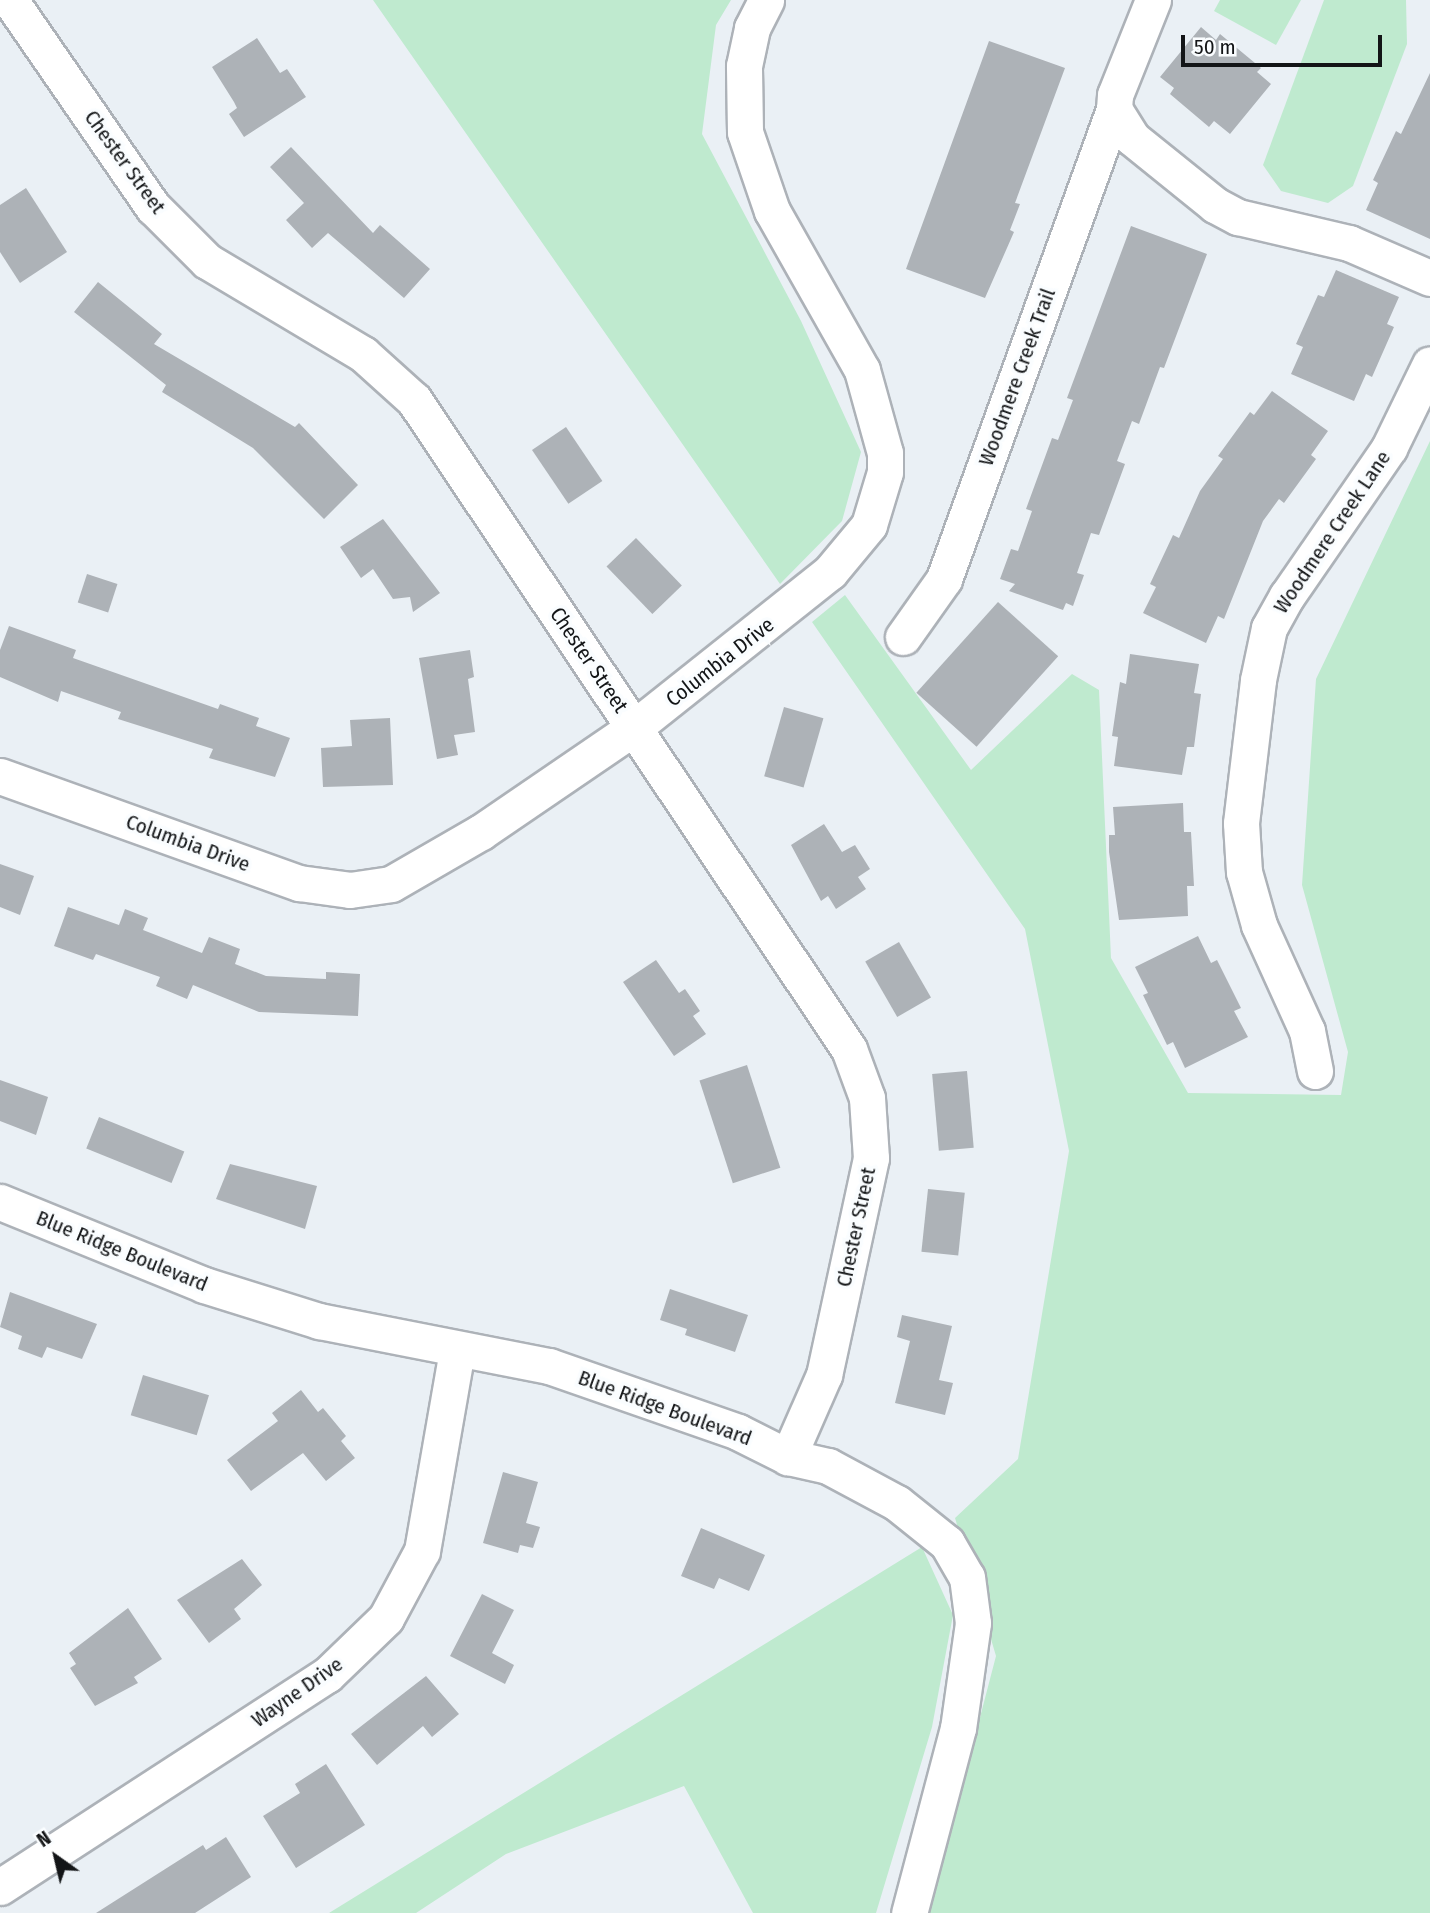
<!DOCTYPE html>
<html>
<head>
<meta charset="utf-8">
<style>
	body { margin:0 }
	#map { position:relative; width:1430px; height:1913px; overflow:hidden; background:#eaf0f5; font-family:"Fira Sans Condensed",sans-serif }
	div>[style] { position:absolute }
	.green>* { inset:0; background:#bfeacf }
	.building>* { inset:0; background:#adb2b7; transform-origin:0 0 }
	.roads { filter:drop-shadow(2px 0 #adb2b8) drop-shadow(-2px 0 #adb2b8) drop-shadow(0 2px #adb2b8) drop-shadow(0 -2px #adb2b8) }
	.minor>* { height:35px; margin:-17.5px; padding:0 17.5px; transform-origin:17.5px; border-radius:17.5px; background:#fff }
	span { translate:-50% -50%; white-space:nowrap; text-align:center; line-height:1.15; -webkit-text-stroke:7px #fafdff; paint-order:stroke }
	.street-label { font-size:21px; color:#131517 }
	.north { position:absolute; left:21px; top:1822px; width:70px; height:70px; -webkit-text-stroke:5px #fafdff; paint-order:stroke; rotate:326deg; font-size:19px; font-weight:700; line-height:28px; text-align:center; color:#131517 }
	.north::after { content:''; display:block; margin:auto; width:24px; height:32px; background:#131517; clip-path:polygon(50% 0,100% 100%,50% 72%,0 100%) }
	.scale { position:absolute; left:1181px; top:35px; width:201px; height:32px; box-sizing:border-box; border:4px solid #131517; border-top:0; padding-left:9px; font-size:21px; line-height:24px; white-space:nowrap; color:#131517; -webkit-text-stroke:5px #fafdff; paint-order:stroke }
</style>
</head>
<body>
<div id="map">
	<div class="green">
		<i style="clip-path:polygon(373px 0,731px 0,716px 25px,702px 134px,801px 321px,861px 452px,842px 521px,780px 584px)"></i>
		<i style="clip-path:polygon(1220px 0,1301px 0,1276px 45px,1214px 11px)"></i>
		<i style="clip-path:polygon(1324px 0,1406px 0,1407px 44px,1353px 186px,1328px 203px,1281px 191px,1263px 165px)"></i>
		<i style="clip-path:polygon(1430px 441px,1430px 1913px,929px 1913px,996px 1656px,955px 1518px,1018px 1459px,1069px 1151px,1025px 929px,812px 622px,845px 595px,971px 770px,1072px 674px,1099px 690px,1111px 958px,1188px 1093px,1341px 1095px,1348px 1052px,1302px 885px,1316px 679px)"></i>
		<i style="clip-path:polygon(922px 1547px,953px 1615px,932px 1727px,876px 1913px,753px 1913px,684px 1786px,506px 1854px,416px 1913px,329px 1913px)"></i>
	</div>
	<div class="building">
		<i style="clip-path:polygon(1201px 27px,1216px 40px,1220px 34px,1261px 68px,1257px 72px,1271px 84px,1230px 134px,1214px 121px,1209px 127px,1170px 94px,1174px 88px,1160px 77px)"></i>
		<i style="clip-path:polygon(257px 38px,280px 73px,287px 69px,306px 97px,244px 137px,229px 114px,237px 108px,234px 102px,212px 67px)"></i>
		<i style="clip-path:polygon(989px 41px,1065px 68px,1015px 203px,1020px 204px,1010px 230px,1014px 232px,985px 298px,906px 269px)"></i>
		<i style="clip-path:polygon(1430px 73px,1430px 239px,1366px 210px,1378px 183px,1373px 180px,1396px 131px,1401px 134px)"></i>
		<i style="clip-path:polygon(291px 147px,373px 233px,380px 225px,430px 269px,404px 298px,328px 233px,312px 248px,286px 220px,304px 203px,270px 167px)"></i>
		<i style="clip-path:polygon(26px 188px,67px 252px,20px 283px,0 252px,0 205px)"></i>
		<i style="clip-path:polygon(1131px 226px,1207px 254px,1164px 368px,1160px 367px,1139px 424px,1132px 421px,1117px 461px,1125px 464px,1099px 535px,1091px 533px,1077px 573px,1084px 575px,1073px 606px,1066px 603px,1063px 610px,1009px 591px,1015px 584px,1000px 579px,1011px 549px,1018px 551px,1032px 511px,1026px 509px,1052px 438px,1058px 440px,1073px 400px,1067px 398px)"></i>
		<i style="clip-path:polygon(1336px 270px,1399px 297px,1387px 324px,1394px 327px,1372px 377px,1366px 374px,1354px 401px,1291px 374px,1303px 347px,1296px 344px,1318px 295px,1324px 297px)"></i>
		<i style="clip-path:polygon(98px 282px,162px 334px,154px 344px,295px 427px,299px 423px,358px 485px,324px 519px,253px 448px,162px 392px,166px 385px,74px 312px)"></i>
		<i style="clip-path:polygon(1272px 391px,1328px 431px,1311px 455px,1316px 459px,1284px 503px,1279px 499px,1263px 521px,1224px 619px,1218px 616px,1206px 643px,1143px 613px,1156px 587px,1150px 584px,1173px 535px,1179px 538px,1200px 491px,1223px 459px,1218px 456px,1250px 412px,1254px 415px)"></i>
		<i style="left:566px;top:427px;width:65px;height:41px;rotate:56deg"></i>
		<i style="clip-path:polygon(383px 519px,440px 593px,413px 612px,410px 597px,393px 599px,373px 569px,361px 578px,340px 547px)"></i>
		<i style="left:636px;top:538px;width:66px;height:41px;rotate:46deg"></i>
		<i style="left:87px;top:574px;width:32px;height:30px;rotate:18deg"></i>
		<i style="left:998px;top:602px;width:81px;height:122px;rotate:42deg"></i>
		<i style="clip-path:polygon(9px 626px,76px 650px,73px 658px,218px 709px,220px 704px,259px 718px,256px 726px,290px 738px,275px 777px,209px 758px,213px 749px,118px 719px,121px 712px,61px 691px,58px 702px,0 677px,0 650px)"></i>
		<i style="clip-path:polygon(470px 650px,474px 677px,468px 679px,475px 732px,454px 735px,458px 755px,437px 759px,419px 658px)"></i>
		<i style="clip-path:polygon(1130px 654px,1199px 664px,1194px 693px,1201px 694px,1194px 747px,1187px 747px,1182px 775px,1114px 766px,1118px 737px,1112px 736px,1120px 682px,1126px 684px)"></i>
		<i style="left:784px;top:707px;width:41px;height:72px;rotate:16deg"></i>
		<i style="clip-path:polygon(390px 718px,393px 785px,323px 787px,321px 748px,352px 746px,350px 720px)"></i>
		<i style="clip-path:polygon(1183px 803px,1184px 832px,1191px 832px,1194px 886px,1187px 886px,1188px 916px,1119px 920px,1109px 852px,1109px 835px,1115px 835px,1113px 807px)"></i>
		<i style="clip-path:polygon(824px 824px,842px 852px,855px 845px,870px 869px,858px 877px,866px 889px,836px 909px,828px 896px,821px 901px,791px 845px)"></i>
		<i style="clip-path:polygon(0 864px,34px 876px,20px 915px,0 907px)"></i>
		<i style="clip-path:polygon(68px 907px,119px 925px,125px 909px,148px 918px,143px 930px,202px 953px,209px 937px,240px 949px,235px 964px,266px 976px,326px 979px,326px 972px,360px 974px,358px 1016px,259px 1012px,193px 985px,187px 999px,156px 986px,160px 977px,96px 954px,93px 960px,54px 946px)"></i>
		<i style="clip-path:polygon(1198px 936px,1211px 963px,1217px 960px,1241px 1008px,1234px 1011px,1248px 1037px,1185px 1068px,1173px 1042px,1167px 1045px,1143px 995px,1148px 993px,1135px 967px)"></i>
		<i style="left:899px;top:942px;width:64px;height:39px;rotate:60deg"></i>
		<i style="clip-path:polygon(656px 960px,679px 993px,685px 989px,700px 1011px,693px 1016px,706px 1034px,674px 1056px,623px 982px)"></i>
		<i style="left:747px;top:1065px;width:108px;height:50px;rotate:72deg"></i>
		<i style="left:967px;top:1071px;width:77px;height:35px;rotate:85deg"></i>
		<i style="clip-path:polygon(0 1080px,48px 1097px,36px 1135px,0 1121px)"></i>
		<i style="left:99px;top:1117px;width:92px;height:34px;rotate:22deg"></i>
		<i style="clip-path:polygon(230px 1164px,317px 1186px,305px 1229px,216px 1199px)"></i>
		<i style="left:928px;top:1189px;width:37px;height:63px;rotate:6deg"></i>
		<i style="clip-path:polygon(670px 1289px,748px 1315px,735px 1352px,685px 1335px,687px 1329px,660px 1320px)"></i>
		<i style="clip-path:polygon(10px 1292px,97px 1324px,82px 1359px,47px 1347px,42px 1358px,18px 1349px,22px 1336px,0 1327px)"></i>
		<i style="clip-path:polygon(902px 1315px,952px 1326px,939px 1380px,953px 1383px,945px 1415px,895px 1403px,910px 1341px,897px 1337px)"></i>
		<i style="left:143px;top:1375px;width:69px;height:42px;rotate:17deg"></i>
		<i style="clip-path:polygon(301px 1390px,318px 1412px,323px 1408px,346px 1436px,341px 1441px,355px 1458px,326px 1481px,303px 1453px,251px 1491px,227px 1460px,278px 1421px,272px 1413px)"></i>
		<i style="clip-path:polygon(503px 1472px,538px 1482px,526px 1523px,540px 1527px,533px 1548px,520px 1545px,518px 1553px,483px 1543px)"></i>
		<i style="clip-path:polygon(701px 1528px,765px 1555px,749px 1591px,719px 1578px,714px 1589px,681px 1576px)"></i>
		<i style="clip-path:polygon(242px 1559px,262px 1585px,234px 1609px,241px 1619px,209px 1643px,177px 1600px)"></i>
		<i style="clip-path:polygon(482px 1594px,514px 1610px,492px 1653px,514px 1665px,505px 1684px,450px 1656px)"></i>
		<i style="clip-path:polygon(128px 1608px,162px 1659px,134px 1677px,138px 1683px,95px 1706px,70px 1668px,76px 1664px,69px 1653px)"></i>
		<i style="clip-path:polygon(426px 1676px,459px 1714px,432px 1737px,423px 1726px,377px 1765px,351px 1734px)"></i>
		<i style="clip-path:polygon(326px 1764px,365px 1825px,296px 1868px,263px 1816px,300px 1793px,295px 1784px)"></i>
		<i style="clip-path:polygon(226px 1837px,251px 1877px,195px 1913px,96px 1913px,203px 1845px,206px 1850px)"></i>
	</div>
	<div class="roads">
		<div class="minor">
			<i style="left:10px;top:0;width:252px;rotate:55.4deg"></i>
			<i style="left:153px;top:207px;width:76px;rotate:45deg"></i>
			<i style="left:207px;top:261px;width:182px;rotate:30.8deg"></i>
			<i style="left:363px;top:354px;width:69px;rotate:42deg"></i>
			<i style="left:414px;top:400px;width:781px;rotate:56.17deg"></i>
			<i style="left:849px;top:1049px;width:52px;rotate:69.8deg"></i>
			<i style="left:867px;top:1098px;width:60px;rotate:86.2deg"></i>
			<i style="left:871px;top:1158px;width:222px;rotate:102.2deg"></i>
			<i style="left:824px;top:1375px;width:90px;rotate:113.7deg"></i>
			<i style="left:1153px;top:0;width:102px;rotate:111.8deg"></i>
			<i style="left:1115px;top:95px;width:14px;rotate:94deg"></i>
			<i style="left:1114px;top:109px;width:34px;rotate:58deg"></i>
			<i style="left:1132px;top:138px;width:107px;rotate:38.9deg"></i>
			<i style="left:1215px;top:205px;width:26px;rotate:28deg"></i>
			<i style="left:1238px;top:217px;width:114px;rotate:13.2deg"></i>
			<i style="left:1349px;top:243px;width:88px;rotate:23.4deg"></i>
			<i style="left:903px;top:637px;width:71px;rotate:-54.7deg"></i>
			<i style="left:944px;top:579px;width:500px;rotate:-70.1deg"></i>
			<i style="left:0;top:776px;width:318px;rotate:19.7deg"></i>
			<i style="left:299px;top:883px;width:51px;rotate:7.8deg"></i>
			<i style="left:350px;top:890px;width:41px;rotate:-8.3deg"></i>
			<i style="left:391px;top:884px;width:104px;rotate:-30deg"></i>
			<i style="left:481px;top:832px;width:186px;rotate:-34.3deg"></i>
			<i style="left:635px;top:727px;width:249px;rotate:-38.5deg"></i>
			<i style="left:830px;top:572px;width:61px;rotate:-50.3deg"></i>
			<i style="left:869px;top:525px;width:55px;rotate:-73.2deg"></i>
			<i style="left:885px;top:472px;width:19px;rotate:-90deg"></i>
			<i style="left:885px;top:453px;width:86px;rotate:-105.5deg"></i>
			<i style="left:862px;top:370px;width:183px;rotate:-119.5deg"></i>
			<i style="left:772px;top:211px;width:83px;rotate:-108.9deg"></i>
			<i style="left:745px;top:132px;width:66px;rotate:-90.9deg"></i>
			<i style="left:744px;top:66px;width:39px;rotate:-78deg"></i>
			<i style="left:752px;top:28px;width:31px;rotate:-63deg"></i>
			<i style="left:1315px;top:1071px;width:41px;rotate:-101.3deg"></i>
			<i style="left:1307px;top:1031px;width:116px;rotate:-114.4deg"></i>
			<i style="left:1259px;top:925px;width:55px;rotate:-105.8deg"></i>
			<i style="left:1244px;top:872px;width:49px;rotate:-93.5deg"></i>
			<i style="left:1241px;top:823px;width:144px;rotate:-83.2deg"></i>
			<i style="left:1258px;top:680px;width:53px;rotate:-78.1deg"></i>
			<i style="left:1269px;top:628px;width:37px;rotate:-61deg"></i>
			<i style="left:1287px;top:596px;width:180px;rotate:-55.4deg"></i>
			<i style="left:1389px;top:448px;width:93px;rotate:-64deg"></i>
			<i style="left:0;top:1202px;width:220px;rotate:22.1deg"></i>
			<i style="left:204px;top:1285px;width:121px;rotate:17.4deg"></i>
			<i style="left:319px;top:1321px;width:234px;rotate:11.1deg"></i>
			<i style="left:549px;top:1366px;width:200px;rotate:19.2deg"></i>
			<i style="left:738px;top:1432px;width:56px;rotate:26.6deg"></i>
			<i style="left:788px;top:1457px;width:41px;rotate:12.7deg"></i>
			<i style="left:828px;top:1466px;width:78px;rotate:28.2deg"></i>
			<i style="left:897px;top:1503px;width:64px;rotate:38.7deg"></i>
			<i style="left:947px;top:1543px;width:39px;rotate:60deg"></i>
			<i style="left:967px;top:1577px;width:46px;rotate:82.6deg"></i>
			<i style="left:973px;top:1623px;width:106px;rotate:98.1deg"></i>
			<i style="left:958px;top:1728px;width:191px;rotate:104.8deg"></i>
			<i style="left:0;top:1887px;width:390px;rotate:-33deg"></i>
			<i style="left:327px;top:1675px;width:82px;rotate:-44deg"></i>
			<i style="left:386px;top:1618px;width:76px;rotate:-61.8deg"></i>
			<i style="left:422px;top:1551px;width:204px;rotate:-80.1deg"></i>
		</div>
	</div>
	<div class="street-label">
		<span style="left:125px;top:162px;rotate:54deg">Chester Street</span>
		<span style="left:1017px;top:377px;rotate:-70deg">Woodmere Creek Trail</span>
		<span style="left:1332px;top:532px;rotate:-56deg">Woodmere Creek Lane</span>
		<span style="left:589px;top:660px;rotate:56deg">Chester Street</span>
		<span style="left:720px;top:662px;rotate:-38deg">Columbia Drive</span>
		<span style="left:188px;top:843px;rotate:20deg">Columbia Drive</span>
		<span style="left:856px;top:1227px;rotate:-78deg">Chester Street</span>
		<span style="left:122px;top:1251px;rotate:22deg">Blue Ridge Boulevard</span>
		<span style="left:665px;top:1408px;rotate:20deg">Blue Ridge Boulevard</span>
		<span style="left:297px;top:1692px;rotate:-35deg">Wayne Drive</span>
	</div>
	<div class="north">N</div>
	<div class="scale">50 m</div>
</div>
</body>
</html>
